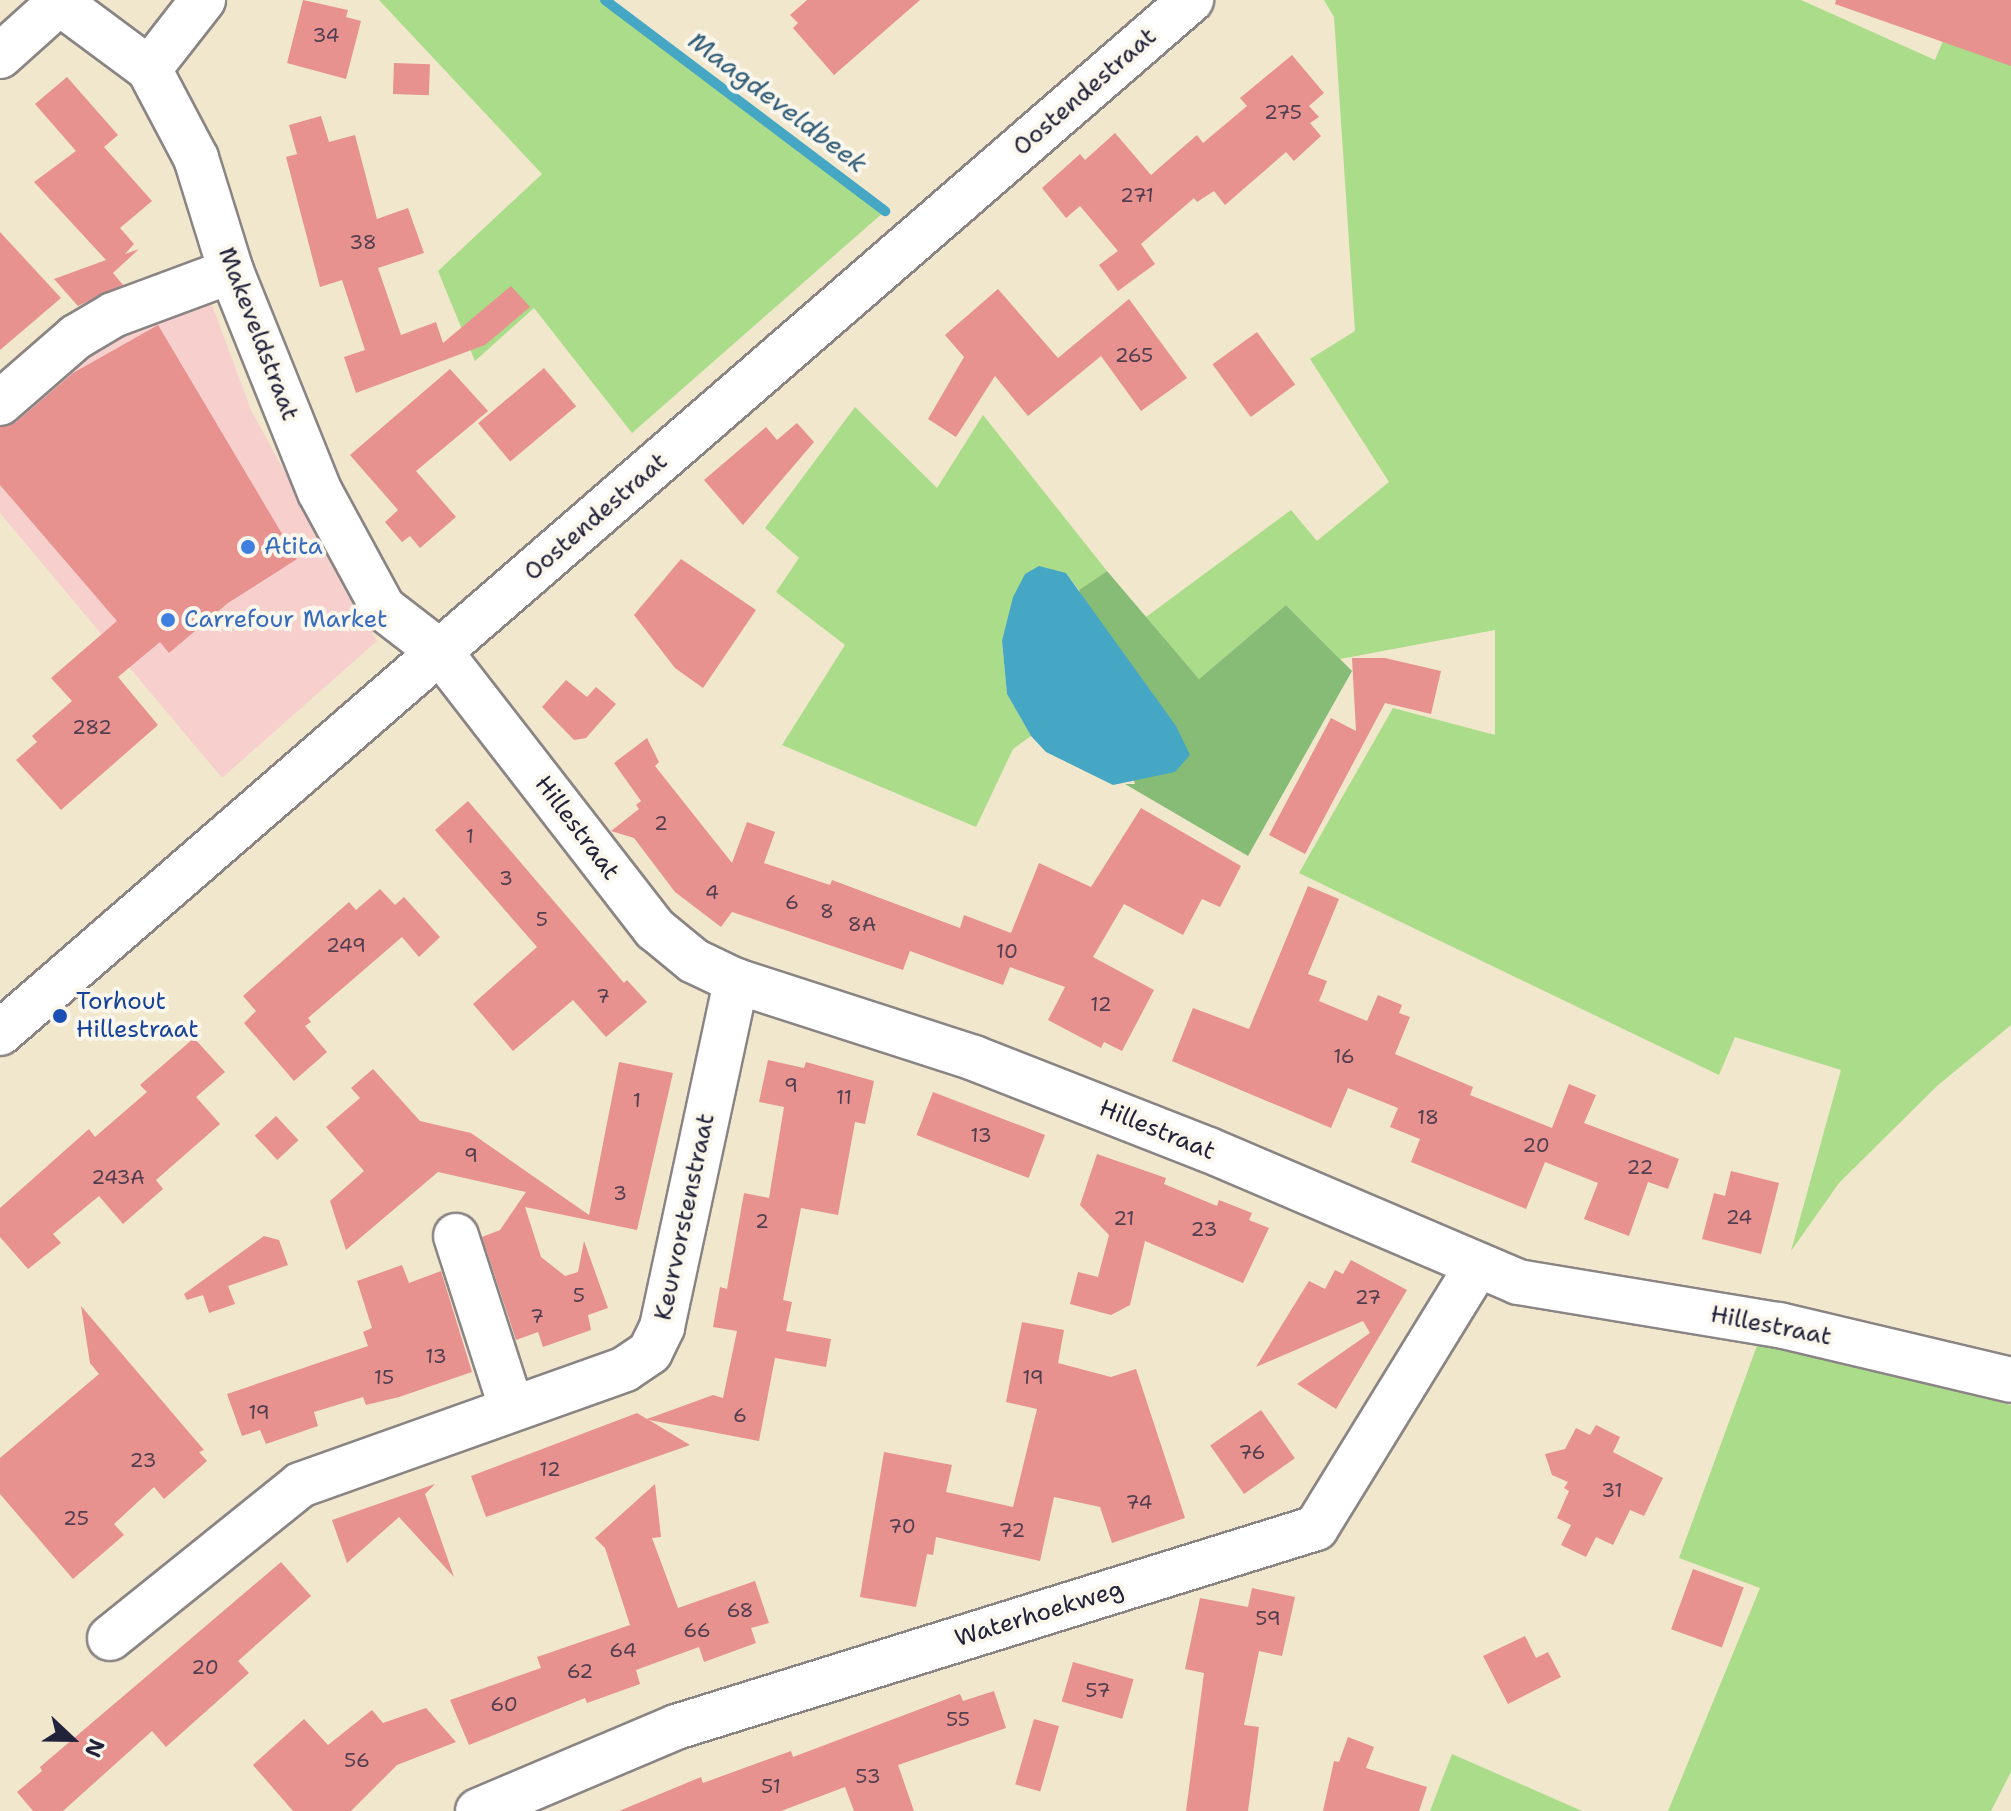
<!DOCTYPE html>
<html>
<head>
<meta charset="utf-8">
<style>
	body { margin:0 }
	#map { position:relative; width:2011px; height:1811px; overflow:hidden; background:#f1e7cc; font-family:"Shantell Sans",sans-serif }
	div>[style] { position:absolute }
	.built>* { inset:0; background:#f7d0cd }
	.green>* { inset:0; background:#aadc8a }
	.forest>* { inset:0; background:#87bc76 }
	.water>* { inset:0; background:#45a7c4 }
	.stream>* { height:10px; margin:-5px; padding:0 5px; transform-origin:5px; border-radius:5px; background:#45a7c4 }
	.building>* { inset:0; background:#e7928f; transform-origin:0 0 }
	.roads { filter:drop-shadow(2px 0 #8a8484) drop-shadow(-2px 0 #8a8484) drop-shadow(0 2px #8a8484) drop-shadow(0 -2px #8a8484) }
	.minor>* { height:44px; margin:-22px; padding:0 22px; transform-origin:22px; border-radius:22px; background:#fff }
	.major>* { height:44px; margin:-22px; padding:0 22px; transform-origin:22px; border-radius:22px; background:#fff }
	.dots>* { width:22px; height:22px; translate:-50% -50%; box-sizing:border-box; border:4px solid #fbf7ec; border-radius:50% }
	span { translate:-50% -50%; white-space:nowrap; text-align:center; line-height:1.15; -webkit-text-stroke:8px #fbf7ec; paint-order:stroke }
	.number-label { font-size:20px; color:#533e50 }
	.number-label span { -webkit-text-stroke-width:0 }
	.street-label { font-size:24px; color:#22223b }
	.shop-label { font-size:24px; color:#366cbe }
	.left { translate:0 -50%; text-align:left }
	.transit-label { font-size:24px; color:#164399 }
	.water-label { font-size:26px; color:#325e79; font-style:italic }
	.north { position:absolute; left:32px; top:1699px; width:80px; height:80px; -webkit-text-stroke:6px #fbf7ec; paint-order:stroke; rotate:112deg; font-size:22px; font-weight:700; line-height:32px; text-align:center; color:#22223b }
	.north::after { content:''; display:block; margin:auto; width:28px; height:36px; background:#22223b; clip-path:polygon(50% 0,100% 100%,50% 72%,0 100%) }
</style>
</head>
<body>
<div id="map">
	<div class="built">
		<i style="clip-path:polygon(211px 302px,251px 410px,377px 641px,222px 778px,0 513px,0 421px,117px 323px)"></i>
	</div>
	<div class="green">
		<i style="clip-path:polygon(379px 0,605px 0,885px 211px,632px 433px,534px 308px,475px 361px,438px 271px,542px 174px)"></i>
		<i style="clip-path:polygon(1324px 0,1801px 0,1935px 60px,1960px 0,2011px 0,2011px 1025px,1937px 1086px,1839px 1183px,1791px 1251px,1841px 1070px,1735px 1037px,1719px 1075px,1299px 873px,1393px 708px,1495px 735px,1495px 630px,1340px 659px,1286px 605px,1199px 679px,1146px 617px,1291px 510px,1317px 541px,1389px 482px,1310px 359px,1355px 331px,1334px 17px)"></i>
		<i style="clip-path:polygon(855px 407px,937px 488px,983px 415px,1107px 571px,1079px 590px,1066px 573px,1002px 641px,1007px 694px,1031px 736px,1013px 749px,976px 827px,782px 745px,845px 645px,776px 592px,799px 558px,765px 528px)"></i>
		<i style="clip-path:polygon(1758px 1343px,2011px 1405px,2011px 1772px,1991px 1811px,1668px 1811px,1760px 1588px,1679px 1558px)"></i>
		<i style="clip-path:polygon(1452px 1754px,1582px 1811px,1430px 1811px)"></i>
	</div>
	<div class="forest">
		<i style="clip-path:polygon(1107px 571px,1199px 679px,1286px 605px,1352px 671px,1248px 856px,1125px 784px,1135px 784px,1079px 590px)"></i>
	</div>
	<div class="water">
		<i style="clip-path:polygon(1039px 566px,1066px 573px,1176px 726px,1190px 755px,1175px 772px,1113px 785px,1046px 752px,1031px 736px,1007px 694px,1002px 641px,1013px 597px,1025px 574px)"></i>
	</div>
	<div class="stream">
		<i style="left:605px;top:0;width:351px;rotate:37deg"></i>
	</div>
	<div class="building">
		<i style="clip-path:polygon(303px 0,348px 10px,346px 17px,361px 21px,346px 79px,287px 63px)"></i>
		<i style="clip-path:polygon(807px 0,920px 0,834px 75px,793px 28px,798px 23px,790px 15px)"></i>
		<i style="clip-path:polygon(1836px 0,2011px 0,2011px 66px,1835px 4px)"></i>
		<i style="clip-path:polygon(1292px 55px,1324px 93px,1309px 106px,1319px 117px,1310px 123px,1321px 136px,1294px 161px,1286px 152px,1225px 205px,1214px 191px,1197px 202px,1194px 198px,1141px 244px,1155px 264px,1118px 291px,1099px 265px,1118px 251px,1080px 206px,1066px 218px,1042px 188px,1080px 154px,1085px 160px,1115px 133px,1151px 175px,1197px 135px,1203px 143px,1247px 106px,1240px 98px)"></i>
		<i style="left:394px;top:63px;width:36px;height:31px;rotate:2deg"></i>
		<i style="clip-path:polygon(67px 77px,118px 135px,104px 147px,152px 201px,120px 228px,134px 244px,125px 254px,139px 249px,113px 273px,123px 285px,78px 306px,54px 279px,106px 260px,34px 182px,76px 151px,35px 104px)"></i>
		<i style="clip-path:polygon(321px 116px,329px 142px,355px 135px,377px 219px,408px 208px,424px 253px,378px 268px,401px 335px,436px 322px,443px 343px,511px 286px,530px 307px,485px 345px,356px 393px,344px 357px,365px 350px,342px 280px,320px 287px,286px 157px,297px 154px,289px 125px)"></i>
		<i style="clip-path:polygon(0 232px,61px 298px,0 350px)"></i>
		<i style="clip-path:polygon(998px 289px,1058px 358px,1129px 299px,1187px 378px,1141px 411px,1101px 356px,1028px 416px,995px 376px,956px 437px,928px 419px,964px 357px,945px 335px)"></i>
		<i style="clip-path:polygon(158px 325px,297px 559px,228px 603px,169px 653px,160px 642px,118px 677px,158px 725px,61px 810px,16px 760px,37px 742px,32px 736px,72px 701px,51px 678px,117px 621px,0 485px,0 427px,16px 422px,73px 373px)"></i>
		<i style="left:1257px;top:332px;width:65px;height:55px;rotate:54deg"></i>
		<i style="left:544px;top:368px;width:50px;height:86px;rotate:50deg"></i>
		<i style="clip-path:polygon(450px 369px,488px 411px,416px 471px,456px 517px,420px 548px,410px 536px,402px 542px,385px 522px,398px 510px,350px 455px)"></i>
		<i style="clip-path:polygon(797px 423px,814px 442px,743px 525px,704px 480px,766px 427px,777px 440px)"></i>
		<i style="clip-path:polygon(681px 559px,756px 610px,703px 688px,675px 668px,634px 615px)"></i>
		<i style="clip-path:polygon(1352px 658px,1385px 658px,1441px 671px,1431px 714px,1385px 703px,1305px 854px,1269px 835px,1331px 718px,1356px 731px)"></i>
		<i style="clip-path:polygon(566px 680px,587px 697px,596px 687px,616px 704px,586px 738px,574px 740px,542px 707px)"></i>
		<i style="clip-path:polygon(647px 738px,659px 762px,655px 766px,732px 863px,747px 822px,775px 832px,764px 863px,830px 885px,832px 880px,960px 928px,964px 915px,1011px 933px,1039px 863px,1091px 887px,1141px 808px,1241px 866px,1220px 907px,1202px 899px,1183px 935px,1124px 904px,1093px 957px,1154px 990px,1122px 1051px,1104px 1042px,1101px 1048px,1048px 1020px,1065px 987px,1010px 967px,1003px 985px,910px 951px,903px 970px,732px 912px,721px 927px,675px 892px,634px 838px,611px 831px,639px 809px,636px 805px,641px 801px,614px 763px)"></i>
		<i style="clip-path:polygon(468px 801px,624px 983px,627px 980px,647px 1002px,606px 1037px,573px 1000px,513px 1051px,473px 1004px,537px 947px,435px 830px)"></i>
		<i style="clip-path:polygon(1308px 886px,1339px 899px,1308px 974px,1327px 981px,1319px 1001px,1367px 1021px,1378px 995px,1402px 1005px,1399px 1013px,1410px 1017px,1395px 1054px,1473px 1087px,1470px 1095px,1552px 1128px,1569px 1084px,1596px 1095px,1584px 1123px,1679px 1159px,1668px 1189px,1648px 1182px,1629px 1236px,1584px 1219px,1598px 1183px,1545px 1162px,1526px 1209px,1411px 1162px,1420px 1139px,1390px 1127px,1398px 1108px,1348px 1088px,1331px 1128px,1172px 1061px,1193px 1008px,1249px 1029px)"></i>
		<i style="clip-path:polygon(380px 889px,395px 905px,404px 897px,440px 937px,419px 957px,402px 937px,308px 1018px,311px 1022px,305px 1026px,327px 1052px,294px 1081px,244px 1023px,256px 1011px,243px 996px,349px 902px,356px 910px)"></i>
		<i style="clip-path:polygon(194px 1038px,225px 1072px,196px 1097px,220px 1124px,156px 1180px,163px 1189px,123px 1224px,99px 1196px,53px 1234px,61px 1243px,28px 1269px,0 1237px,0 1208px,89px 1129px,95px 1137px,147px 1092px,140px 1085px)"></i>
		<i style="clip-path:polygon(768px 1060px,804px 1068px,806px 1062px,874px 1081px,865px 1124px,855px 1122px,838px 1215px,801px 1208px,783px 1300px,792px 1302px,786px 1331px,831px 1339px,826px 1367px,775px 1358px,759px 1441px,649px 1420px,690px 1445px,486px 1517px,471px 1476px,637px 1413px,647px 1419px,713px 1395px,723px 1398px,737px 1331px,713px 1327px,720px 1287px,727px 1289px,744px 1193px,769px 1198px,784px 1107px,759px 1102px)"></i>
		<i style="clip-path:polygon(619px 1062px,673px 1073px,637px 1230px,525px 1207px,541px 1257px,565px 1276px,578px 1272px,584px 1241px,608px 1308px,588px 1315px,591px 1330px,543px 1347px,538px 1332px,516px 1340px,482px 1237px,500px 1230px,526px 1192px,438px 1172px,346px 1250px,330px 1201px,364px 1171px,326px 1127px,360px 1098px,351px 1088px,373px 1069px,420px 1121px,471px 1133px,589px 1215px)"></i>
		<i style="left:933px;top:1092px;width:120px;height:46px;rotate:21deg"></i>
		<i style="left:276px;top:1116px;width:33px;height:29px;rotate:47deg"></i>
		<i style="clip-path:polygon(1097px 1154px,1166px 1178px,1164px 1184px,1217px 1206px,1219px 1200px,1252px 1213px,1249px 1220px,1269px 1228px,1243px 1283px,1145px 1241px,1130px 1305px,1111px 1315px,1070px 1304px,1078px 1272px,1098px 1277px,1109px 1235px,1080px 1205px)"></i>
		<i style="clip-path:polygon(1731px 1171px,1779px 1183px,1761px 1254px,1702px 1239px,1714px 1193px,1725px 1196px)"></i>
		<i style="clip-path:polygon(264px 1236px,279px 1240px,288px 1265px,228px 1286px,235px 1304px,209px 1313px,203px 1295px,187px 1300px,184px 1294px)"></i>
		<i style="clip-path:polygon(1351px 1260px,1407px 1290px,1336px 1409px,1297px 1384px,1370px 1333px,1363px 1321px,1256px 1367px,1309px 1281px,1325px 1289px,1335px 1270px,1343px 1274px)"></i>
		<i style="clip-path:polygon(402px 1265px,409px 1283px,441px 1271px,472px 1372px,399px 1397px,366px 1405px,363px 1397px,314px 1412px,318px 1426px,266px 1444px,260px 1430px,242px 1436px,227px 1394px,368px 1346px,363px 1332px,372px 1328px,357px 1281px)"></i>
		<i style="clip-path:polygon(81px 1306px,204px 1450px,199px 1452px,207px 1461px,164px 1499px,154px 1487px,114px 1524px,124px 1535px,73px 1579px,0 1494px,0 1458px,99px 1374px,90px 1363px)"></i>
		<i style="clip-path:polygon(1022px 1322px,1064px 1330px,1058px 1363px,1111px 1377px,1136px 1369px,1185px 1518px,1112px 1543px,1100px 1507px,1054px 1497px,1040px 1561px,936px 1537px,933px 1555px,927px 1554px,916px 1607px,860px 1597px,884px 1452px,952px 1465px,946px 1492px,1013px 1507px,1037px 1409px,1006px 1402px)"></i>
		<i style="left:1261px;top:1410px;width:59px;height:62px;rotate:55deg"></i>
		<i style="clip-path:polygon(1596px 1425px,1620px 1437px,1613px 1452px,1663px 1478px,1644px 1516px,1630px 1510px,1613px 1545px,1596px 1537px,1586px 1557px,1561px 1545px,1571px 1525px,1557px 1518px,1569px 1491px,1564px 1488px,1568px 1482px,1552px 1475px,1545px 1454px,1565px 1449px,1576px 1428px,1590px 1435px)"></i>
		<i style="clip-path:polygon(435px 1484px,425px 1494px,454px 1577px,399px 1517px,347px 1563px,332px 1520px)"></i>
		<i style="clip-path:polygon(655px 1484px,661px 1537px,652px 1538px,678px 1608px,755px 1581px,769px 1623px,751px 1628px,756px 1643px,704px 1662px,699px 1647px,636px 1670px,640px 1684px,587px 1703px,585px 1698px,469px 1745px,450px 1700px,541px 1668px,537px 1657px,630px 1625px,605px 1548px,595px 1538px)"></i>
		<i style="clip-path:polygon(281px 1562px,311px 1596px,238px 1661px,249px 1673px,166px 1747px,152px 1731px,63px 1811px,33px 1811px,17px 1792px,42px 1771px,40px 1767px)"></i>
		<i style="left:1693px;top:1569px;width:54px;height:64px;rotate:20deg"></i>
		<i style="clip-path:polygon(1252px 1588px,1295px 1597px,1282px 1656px,1259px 1651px,1244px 1725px,1259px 1727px,1248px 1811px,1186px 1811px,1204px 1673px,1185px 1669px,1200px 1598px,1248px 1607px)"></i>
		<i style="clip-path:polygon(1525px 1636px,1536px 1658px,1548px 1652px,1561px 1677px,1508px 1704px,1483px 1656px)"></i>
		<i style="left:1073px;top:1662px;width:63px;height:41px;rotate:16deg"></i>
		<i style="clip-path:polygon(994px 1691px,1006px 1728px,898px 1765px,914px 1811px,854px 1811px,845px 1787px,781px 1811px,619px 1811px,701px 1777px,703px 1783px,791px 1751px,793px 1757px,960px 1694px,963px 1701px)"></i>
		<i style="clip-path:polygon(426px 1708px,456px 1742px,397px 1765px,351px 1811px,293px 1811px,253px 1765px,304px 1719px,328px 1745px,372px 1710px,383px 1723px)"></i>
		<i style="left:1034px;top:1719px;width:26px;height:68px;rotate:16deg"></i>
		<i style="clip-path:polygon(1348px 1737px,1374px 1747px,1366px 1768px,1427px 1787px,1419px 1811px,1323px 1811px,1334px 1761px,1339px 1762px)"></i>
	</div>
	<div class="roads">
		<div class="minor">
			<i style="left:56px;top:0;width:116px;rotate:36.6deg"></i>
			<i style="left:149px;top:69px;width:101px;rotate:62.2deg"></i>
			<i style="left:196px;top:158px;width:118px;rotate:72.8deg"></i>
			<i style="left:231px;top:271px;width:238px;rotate:68.1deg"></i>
			<i style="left:320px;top:492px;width:132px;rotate:61.5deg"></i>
			<i style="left:383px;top:608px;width:72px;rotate:37.7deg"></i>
			<i style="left:440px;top:652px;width:351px;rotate:52.2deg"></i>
			<i style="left:655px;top:929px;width:50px;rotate:39.4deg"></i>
			<i style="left:694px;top:961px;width:47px;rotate:25.5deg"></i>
			<i style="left:736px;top:981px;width:250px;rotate:17.9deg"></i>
			<i style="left:974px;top:1058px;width:252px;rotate:21.4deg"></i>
			<i style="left:1209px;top:1150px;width:336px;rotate:23.1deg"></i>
			<i style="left:1518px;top:1282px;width:265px;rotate:9.4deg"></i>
			<i style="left:1779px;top:1325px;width:238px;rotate:13.3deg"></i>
			<i style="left:0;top:56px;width:81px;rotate:-42deg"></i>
			<i style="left:149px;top:69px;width:88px;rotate:-52deg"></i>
			<i style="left:0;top:403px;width:101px;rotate:-41deg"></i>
			<i style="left:76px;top:337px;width:43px;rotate:-30.7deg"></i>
			<i style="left:113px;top:315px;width:126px;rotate:-20.4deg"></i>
			<i style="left:456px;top:1236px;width:179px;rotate:72.1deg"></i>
			<i style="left:110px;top:1638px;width:244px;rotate:-38.8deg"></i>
			<i style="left:300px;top:1485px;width:345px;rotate:-19.6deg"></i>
			<i style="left:625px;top:1369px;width:30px;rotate:-34deg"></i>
			<i style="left:650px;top:1352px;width:28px;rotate:-64deg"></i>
			<i style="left:662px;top:1327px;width:354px;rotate:-77.9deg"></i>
			<i style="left:478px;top:1811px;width:215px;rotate:-23deg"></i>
			<i style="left:676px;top:1727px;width:670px;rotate:-17.27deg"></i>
			<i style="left:1316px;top:1528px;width:305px;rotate:-58.4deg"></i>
		</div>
		<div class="major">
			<i style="left:0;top:1033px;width:1577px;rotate:-40.94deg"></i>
		</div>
	</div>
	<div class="dots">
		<i style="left:248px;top:547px;background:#3f7fe0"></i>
		<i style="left:168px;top:620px;background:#3f7fe0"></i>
		<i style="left:60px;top:1016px;background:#1a4fb4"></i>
	</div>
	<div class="number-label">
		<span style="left:326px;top:35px">34</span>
		<span style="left:1283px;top:112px">275</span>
		<span style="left:1137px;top:195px">271</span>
		<span style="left:363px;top:242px">38</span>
		<span style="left:1134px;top:355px">265</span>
		<span style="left:92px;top:727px">282</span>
		<span style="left:661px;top:823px">2</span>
		<span style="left:470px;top:836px">1</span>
		<span style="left:506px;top:878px">3</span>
		<span style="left:712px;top:892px">4</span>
		<span style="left:792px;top:902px">6</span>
		<span style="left:827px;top:911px">8</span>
		<span style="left:542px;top:919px">5</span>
		<span style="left:862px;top:924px">8A</span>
		<span style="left:346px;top:945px">249</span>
		<span style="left:1007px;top:951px">10</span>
		<span style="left:603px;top:996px">7</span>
		<span style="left:1101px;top:1004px">12</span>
		<span style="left:1344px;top:1056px">16</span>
		<span style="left:791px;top:1085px">9</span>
		<span style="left:844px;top:1097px">11</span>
		<span style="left:637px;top:1100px">1</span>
		<span style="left:1428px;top:1117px">18</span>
		<span style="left:981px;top:1135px">13</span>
		<span style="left:1536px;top:1145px">20</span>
		<span style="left:471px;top:1155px">9</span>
		<span style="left:1640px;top:1167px">22</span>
		<span style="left:118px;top:1177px">243A</span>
		<span style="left:620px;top:1193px">3</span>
		<span style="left:1739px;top:1217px">24</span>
		<span style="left:1124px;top:1218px">21</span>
		<span style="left:762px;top:1221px">2</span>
		<span style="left:1204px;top:1229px">23</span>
		<span style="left:579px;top:1295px">5</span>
		<span style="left:1368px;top:1297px">27</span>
		<span style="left:537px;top:1316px">7</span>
		<span style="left:436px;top:1356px">13</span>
		<span style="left:384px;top:1377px">15</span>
		<span style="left:1033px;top:1377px">19</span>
		<span style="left:259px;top:1412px">19</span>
		<span style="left:740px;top:1415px">6</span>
		<span style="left:1252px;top:1452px">76</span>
		<span style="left:143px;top:1460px">23</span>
		<span style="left:550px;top:1469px">12</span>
		<span style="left:1612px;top:1490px">31</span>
		<span style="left:1139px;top:1502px">74</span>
		<span style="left:76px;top:1518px">25</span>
		<span style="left:902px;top:1526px">70</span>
		<span style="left:1012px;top:1530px">72</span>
		<span style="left:740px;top:1610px">68</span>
		<span style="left:1268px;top:1618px">59</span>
		<span style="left:697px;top:1630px">66</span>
		<span style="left:623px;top:1650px">64</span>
		<span style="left:205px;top:1667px">20</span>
		<span style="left:580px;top:1671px">62</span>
		<span style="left:1098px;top:1690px">57</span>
		<span style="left:504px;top:1704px">60</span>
		<span style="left:958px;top:1719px">55</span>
		<span style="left:357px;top:1760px">56</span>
		<span style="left:868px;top:1776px">53</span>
		<span style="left:771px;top:1786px">51</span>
	</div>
	<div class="street-label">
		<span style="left:1085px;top:92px;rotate:-41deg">Oostendestraat</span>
		<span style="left:258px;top:334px;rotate:69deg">Makeveldstraat</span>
		<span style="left:596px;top:517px;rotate:-41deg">Oostendestraat</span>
		<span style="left:577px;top:828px;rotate:53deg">Hillestraat</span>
		<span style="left:1157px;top:1130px;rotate:22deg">Hillestraat</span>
		<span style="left:685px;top:1217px;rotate:-78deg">Keurvorstenstraat</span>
		<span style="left:1771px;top:1326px;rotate:11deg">Hillestraat</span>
		<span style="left:1039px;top:1614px;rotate:-17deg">Waterhoekweg</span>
	</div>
	<div class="shop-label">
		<span class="left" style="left:264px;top:547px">Atita</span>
		<span class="left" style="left:184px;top:620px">Carrefour Market</span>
	</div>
	<div class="transit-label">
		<span class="left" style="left:76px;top:1016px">Torhout<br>Hillestraat</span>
	</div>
	<div class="water-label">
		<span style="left:778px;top:102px;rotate:37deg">Maagdeveldbeek</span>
	</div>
	<div class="north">N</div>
</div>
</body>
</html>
